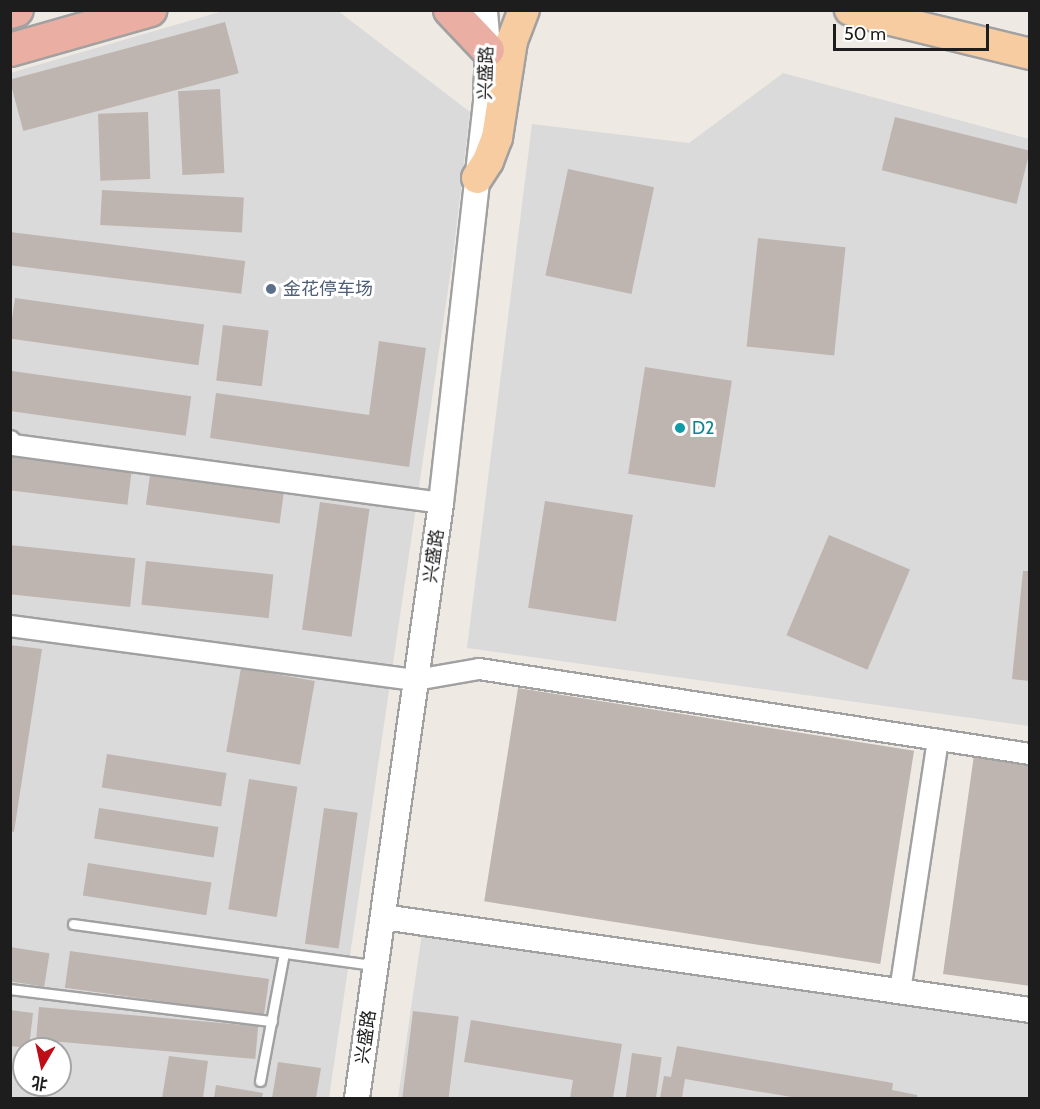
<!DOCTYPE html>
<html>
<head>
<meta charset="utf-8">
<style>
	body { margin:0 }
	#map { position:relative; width:1040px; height:1109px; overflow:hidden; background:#eeeae3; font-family:Cabin,"Noto Sans SC",sans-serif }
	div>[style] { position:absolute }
	.residential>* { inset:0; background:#dbdada }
	.building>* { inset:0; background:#beb5b0; transform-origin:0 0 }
	.roads { filter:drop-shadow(2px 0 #a1a1a1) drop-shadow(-2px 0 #a1a1a1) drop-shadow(0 2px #a1a1a1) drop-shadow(0 -2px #a1a1a1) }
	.service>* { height:9px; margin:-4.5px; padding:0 4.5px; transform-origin:4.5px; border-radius:4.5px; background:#fff }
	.minor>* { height:20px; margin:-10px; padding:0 10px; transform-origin:10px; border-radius:10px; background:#fff }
	.tertiary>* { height:24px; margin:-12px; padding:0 12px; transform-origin:12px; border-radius:12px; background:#fff }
	.primary>* { height:30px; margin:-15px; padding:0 15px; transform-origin:15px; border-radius:15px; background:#f6cca0 }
	.trunk>* { height:32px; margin:-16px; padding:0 16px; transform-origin:16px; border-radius:16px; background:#ebaea2 }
	.dots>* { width:16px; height:16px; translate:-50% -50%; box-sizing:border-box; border:3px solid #fff; border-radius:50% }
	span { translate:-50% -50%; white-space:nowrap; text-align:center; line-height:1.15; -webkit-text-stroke:6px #fff; paint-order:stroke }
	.street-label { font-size:18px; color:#1d1d1d }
	.service-label { font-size:18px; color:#4e5e75 }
	.left { translate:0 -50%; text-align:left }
	.culture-label { font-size:18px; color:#0d838f }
	.frame { position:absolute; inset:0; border:12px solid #1d1d1d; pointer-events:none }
	.north { position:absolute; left:12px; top:1037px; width:60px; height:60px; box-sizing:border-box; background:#fff; border:2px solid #a5a5a5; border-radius:50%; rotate:189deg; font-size:16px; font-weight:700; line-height:24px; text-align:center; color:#1d1d1d }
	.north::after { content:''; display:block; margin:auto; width:21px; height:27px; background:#bd0d16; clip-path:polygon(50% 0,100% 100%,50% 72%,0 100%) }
	.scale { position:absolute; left:833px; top:24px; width:156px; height:27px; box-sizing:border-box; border:3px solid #1d1d1d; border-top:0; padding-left:8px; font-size:18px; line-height:21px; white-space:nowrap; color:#1d1d1d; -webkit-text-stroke:4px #fff; paint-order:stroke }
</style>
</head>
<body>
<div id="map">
	<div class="residential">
		<i style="clip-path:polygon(evenodd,223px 11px,338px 11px,470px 112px,453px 256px,329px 1098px,11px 1098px,10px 73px,223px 11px,24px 1049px,60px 1049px,60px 1085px,24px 1085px,24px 1049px)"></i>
		<i style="clip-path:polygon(783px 73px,1029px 139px,1029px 726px,467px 648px,532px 124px,689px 143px)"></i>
		<i style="clip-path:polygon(422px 933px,1029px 1020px,1029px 1098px,398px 1098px)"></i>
	</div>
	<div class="building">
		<i style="left:225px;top:22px;width:53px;height:223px;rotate:75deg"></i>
		<i style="left:220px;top:89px;width:84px;height:42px;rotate:87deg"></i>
		<i style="left:148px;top:112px;width:67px;height:50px;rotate:88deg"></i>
		<i style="left:895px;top:117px;width:139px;height:55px;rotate:14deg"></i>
		<i style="left:568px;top:169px;width:88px;height:109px;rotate:12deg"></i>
		<i style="left:102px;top:190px;width:142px;height:35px;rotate:3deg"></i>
		<i style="left:10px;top:232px;width:237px;height:33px;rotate:7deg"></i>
		<i style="left:758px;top:238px;width:88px;height:109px;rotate:6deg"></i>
		<i style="left:15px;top:298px;width:191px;height:41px;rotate:8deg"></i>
		<i style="left:223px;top:325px;width:46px;height:56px;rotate:7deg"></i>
		<i style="clip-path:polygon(379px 341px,426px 348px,409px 467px,210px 438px,216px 393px,369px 415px)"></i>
		<i style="left:645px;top:367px;width:88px;height:108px;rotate:9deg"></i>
		<i style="left:12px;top:371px;width:181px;height:40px;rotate:8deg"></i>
		<i style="left:10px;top:452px;width:123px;height:38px;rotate:7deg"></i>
		<i style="left:151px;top:468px;width:135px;height:37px;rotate:8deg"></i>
		<i style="left:545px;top:501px;width:89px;height:108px;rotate:9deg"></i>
		<i style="left:320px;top:502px;width:50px;height:129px;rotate:8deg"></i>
		<i style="left:829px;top:535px;width:88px;height:109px;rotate:23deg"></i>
		<i style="left:10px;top:545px;width:126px;height:49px;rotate:6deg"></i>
		<i style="left:146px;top:561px;width:128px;height:44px;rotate:6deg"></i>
		<i style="clip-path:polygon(1023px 571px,1030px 571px,1030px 681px,1012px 679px)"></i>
		<i style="clip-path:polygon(10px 645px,42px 649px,14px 832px,10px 831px)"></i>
		<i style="left:241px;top:668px;width:75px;height:85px;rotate:10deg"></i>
		<i style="left:518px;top:688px;width:401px;height:216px;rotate:9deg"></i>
		<i style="left:107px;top:754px;width:121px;height:34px;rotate:9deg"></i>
		<i style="clip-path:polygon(974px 755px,1030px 763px,1030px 986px,943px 974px)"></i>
		<i style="left:249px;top:779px;width:49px;height:132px;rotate:9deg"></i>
		<i style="left:99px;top:808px;width:121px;height:31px;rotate:9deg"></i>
		<i style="left:324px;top:808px;width:34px;height:137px;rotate:8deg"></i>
		<i style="left:88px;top:863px;width:125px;height:33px;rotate:9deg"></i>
		<i style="left:10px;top:947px;width:40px;height:34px;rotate:9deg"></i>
		<i style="left:70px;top:951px;width:201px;height:37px;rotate:8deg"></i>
		<i style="left:39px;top:1007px;width:220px;height:33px;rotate:5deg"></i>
		<i style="clip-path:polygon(10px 1010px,33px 1013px,29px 1048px,10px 1046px)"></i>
		<i style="left:413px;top:1011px;width:46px;height:88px;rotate:7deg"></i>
		<i style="clip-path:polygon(471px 1020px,622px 1044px,613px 1098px,570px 1098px,573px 1080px,464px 1062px)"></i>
		<i style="clip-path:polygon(677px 1046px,893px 1083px,892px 1090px,917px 1095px,917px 1098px,797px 1098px,685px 1079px,682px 1098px,660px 1098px,664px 1076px,671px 1077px)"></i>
		<i style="left:632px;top:1053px;width:30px;height:45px;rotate:8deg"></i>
		<i style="clip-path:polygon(169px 1056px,208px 1061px,203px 1098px,162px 1098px)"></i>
		<i style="clip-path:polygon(278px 1062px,321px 1068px,316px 1098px,272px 1098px)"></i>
		<i style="clip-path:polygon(216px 1085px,263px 1093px,262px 1098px,214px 1098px)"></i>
	</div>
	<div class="roads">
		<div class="service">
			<i style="left:73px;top:924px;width:304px;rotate:7.8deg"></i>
			<i style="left:10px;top:989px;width:264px;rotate:7deg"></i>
			<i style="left:260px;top:1081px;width:130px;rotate:-79.4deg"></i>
		</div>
		<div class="minor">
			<i style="left:10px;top:441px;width:5px;rotate:53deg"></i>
			<i style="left:13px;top:445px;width:432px;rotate:7.7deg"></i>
			<i style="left:10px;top:626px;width:410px;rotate:7.6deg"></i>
			<i style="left:416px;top:680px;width:64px;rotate:-9.9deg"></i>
			<i style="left:479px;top:669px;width:558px;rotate:8.77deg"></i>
			<i style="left:900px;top:991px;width:254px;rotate:-81.4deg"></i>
		</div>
		<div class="tertiary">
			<i style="left:383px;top:917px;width:654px;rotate:8.18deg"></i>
			<i style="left:357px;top:1098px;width:601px;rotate:-81.96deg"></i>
			<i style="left:441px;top:503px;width:406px;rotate:-83.6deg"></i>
			<i style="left:486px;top:99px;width:53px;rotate:-87.8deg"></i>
			<i style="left:488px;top:46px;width:36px;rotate:-95deg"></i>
		</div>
		<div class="primary">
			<i style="left:850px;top:10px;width:185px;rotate:13.7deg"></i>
			<i style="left:477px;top:178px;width:20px;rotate:-57deg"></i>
			<i style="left:488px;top:161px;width:25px;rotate:-69deg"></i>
			<i style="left:497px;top:138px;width:98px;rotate:-81.2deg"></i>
			<i style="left:512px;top:41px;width:33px;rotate:-69deg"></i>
		</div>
		<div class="trunk">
			<i style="left:450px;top:10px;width:55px;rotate:46.5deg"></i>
			<i style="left:10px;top:12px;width:7px;rotate:-16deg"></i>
			<i style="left:10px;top:50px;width:146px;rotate:-15.9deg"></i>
		</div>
	</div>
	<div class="dots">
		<i style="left:271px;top:289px;background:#5c6f8a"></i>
		<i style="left:680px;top:428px;background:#0f9aa8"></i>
	</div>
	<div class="street-label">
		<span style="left:486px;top:73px;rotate:-88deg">兴盛路</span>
		<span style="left:434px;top:556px;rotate:-82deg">兴盛路</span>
		<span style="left:366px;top:1037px;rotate:-82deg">兴盛路</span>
	</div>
	<div class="service-label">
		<span class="left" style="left:283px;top:289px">金花停车场</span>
	</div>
	<div class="culture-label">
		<span class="left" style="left:692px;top:428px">D2</span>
	</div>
	<div class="frame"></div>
	<div class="north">北</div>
	<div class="scale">50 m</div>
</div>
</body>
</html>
